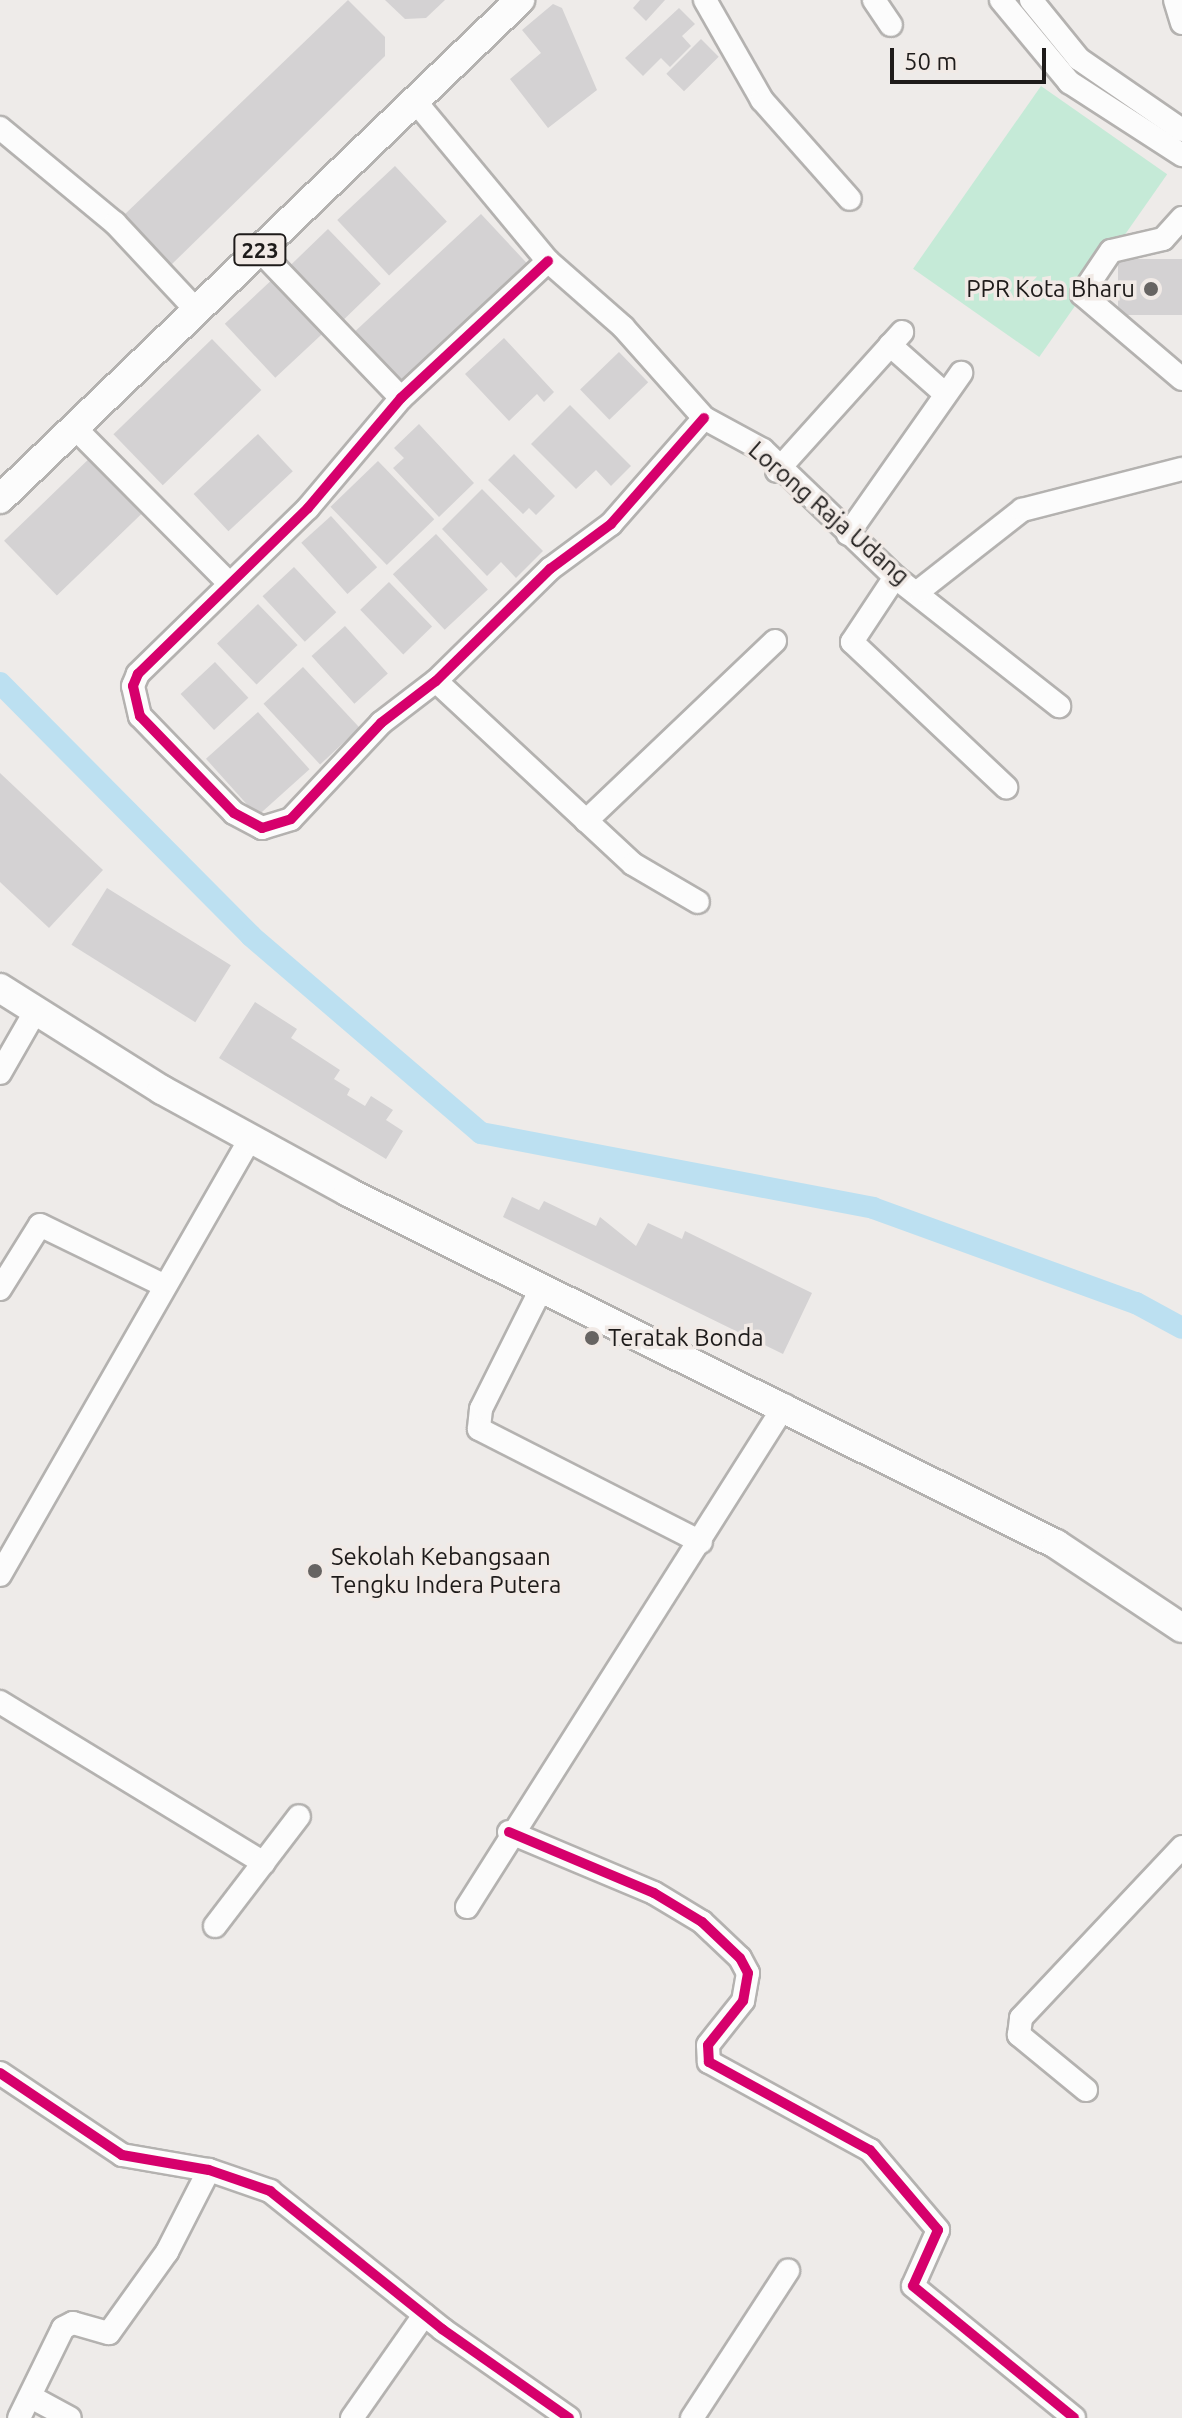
<!DOCTYPE html>
<html>
<head>
<meta charset="utf-8">
<style>
	body { margin:0 }
	#map { position:relative; width:1182px; height:2418px; overflow:hidden; background:#eeebe9; font-family:Ubuntu,sans-serif }
	div>[style] { position:absolute }
	.green>* { inset:0; background:#c5ead7; transform-origin:0 0 }
	.canal>* { height:22px; margin:-11px; padding:0 11px; transform-origin:11px; border-radius:11px; background:#bce0f1 }
	.building>* { inset:0; background:#d4d2d3; transform-origin:0 0 }
	.roads { filter:drop-shadow(2px 0 #b4b2b0) drop-shadow(-2px 0 #b4b2b0) drop-shadow(0 2px #b4b2b0) drop-shadow(0 -2px #b4b2b0) }
	.minor>* { height:22px; margin:-11px; padding:0 11px; transform-origin:11px; border-radius:11px; background:#fcfcfc }
	.major>* { height:28px; margin:-14px; padding:0 14px; transform-origin:14px; border-radius:14px; background:#fcfcfc }
	.cycleway>* { height:10px; margin:-5px; padding:0 5px; transform-origin:5px; border-radius:5px; background:#d6006c }
	.dots>* { width:22px; height:22px; translate:-50% -50%; box-sizing:border-box; border:4px solid #f1eae6; border-radius:50% }
	span { translate:-50% -50%; white-space:nowrap; text-align:center; line-height:1.15; -webkit-text-stroke:7px #f1eae6; paint-order:stroke }
	.shield-label span { padding:2px 6px; background:#f1eae6; border:2px solid; border-radius:6px; -webkit-text-stroke-width:0 }
	.shield-label { font-size:22px; color:#1e1b1a; font-weight:700 }
	.poi-label { font-size:24px; color:#1e1b1a }
	.right { translate:-100% -50%; text-align:right }
	.left { translate:0 -50%; text-align:left }
	.street-label { font-size:24px; color:#1e1b1a }
	.scale { position:absolute; left:890px; top:48px; width:156px; height:36px; box-sizing:border-box; border:4px solid #1e1b1a; border-top:0; padding-left:10px; font-size:24px; line-height:28px; white-space:nowrap; color:#1e1b1a; -webkit-text-stroke:6px #f1eae6; paint-order:stroke }
</style>
</head>
<body>
<div id="map">
	<div class="green">
		<i style="left:1041px;top:86px;width:154px;height:223px;rotate:35deg"></i>
	</div>
	<div class="canal">
		<i style="left:0;top:683px;width:356px;rotate:45.2deg"></i>
		<i style="left:251px;top:936px;width:303px;rotate:40.6deg"></i>
		<i style="left:481px;top:1133px;width:399px;rotate:10.8deg"></i>
		<i style="left:873px;top:1208px;width:280px;rotate:19.9deg"></i>
		<i style="left:1136px;top:1303px;width:52px;rotate:28.5deg"></i>
	</div>
	<div class="building">
		<i style="clip-path:polygon(348px 0,385px 37px,385px 56px,170px 266px,123px 216px)"></i>
		<i style="clip-path:polygon(385px 0,445px 0,426px 18px,405px 19px)"></i>
		<i style="clip-path:polygon(640px 0,665px 0,646px 21px,633px 8px)"></i>
		<i style="clip-path:polygon(553px 4px,562px 8px,597px 90px,548px 128px,510px 79px,541px 53px,522px 30px)"></i>
		<i style="clip-path:polygon(679px 8px,695px 24px,682px 36px,691px 46px,670px 67px,661px 58px,643px 76px,625px 58px)"></i>
		<i style="left:701px;top:39px;width:25px;height:49px;rotate:45deg"></i>
		<i style="left:395px;top:166px;width:76px;height:79px;rotate:47deg"></i>
		<i style="left:481px;top:214px;width:69px;height:175px;rotate:47deg"></i>
		<i style="left:328px;top:229px;width:76px;height:55px;rotate:46deg"></i>
		<i style="left:1182px;top:259px;width:56px;height:64px;rotate:90deg"></i>
		<i style="left:276px;top:276px;width:74px;height:70px;rotate:47deg"></i>
		<i style="clip-path:polygon(504px 338px,554px 392px,544px 402px,537px 394px,509px 421px,465px 374px)"></i>
		<i style="left:212px;top:339px;width:71px;height:137px;rotate:46deg"></i>
		<i style="left:619px;top:352px;width:42px;height:54px;rotate:46deg"></i>
		<i style="clip-path:polygon(570px 405px,631px 466px,611px 486px,596px 470px,576px 489px,531px 444px)"></i>
		<i style="clip-path:polygon(419px 424px,474px 483px,439px 517px,393px 468px,404px 458px,394px 448px)"></i>
		<i style="left:258px;top:434px;width:51px;height:88px;rotate:47deg"></i>
		<i style="left:94px;top:454px;width:76px;height:125px;rotate:46deg"></i>
		<i style="clip-path:polygon(514px 454px,555px 496px,536px 515px,529px 508px,523px 514px,488px 480px)"></i>
		<i style="left:378px;top:461px;width:81px;height:66px;rotate:46deg"></i>
		<i style="clip-path:polygon(482px 489px,543px 551px,516px 578px,501px 562px,487px 576px,442px 529px)"></i>
		<i style="left:331px;top:516px;width:69px;height:40px;rotate:48deg"></i>
		<i style="left:436px;top:534px;width:76px;height:59px;rotate:47deg"></i>
		<i style="left:294px;top:567px;width:62px;height:43px;rotate:47deg"></i>
		<i style="left:389px;top:582px;width:62px;height:40px;rotate:46deg"></i>
		<i style="left:258px;top:604px;width:57px;height:57px;rotate:46deg"></i>
		<i style="left:345px;top:626px;width:64px;height:45px;rotate:48deg"></i>
		<i style="left:215px;top:662px;width:49px;height:47px;rotate:47deg"></i>
		<i style="left:303px;top:667px;width:83px;height:54px;rotate:47deg"></i>
		<i style="left:258px;top:712px;width:77px;height:70px;rotate:48deg"></i>
		<i style="clip-path:polygon(0 773px,103px 870px,49px 928px,0 882px)"></i>
		<i style="left:107px;top:888px;width:146px;height:67px;rotate:32deg"></i>
		<i style="clip-path:polygon(255px 1002px,297px 1029px,291px 1038px,340px 1070px,334px 1079px,350px 1089px,347px 1095px,365px 1106px,371px 1096px,393px 1110px,386px 1120px,403px 1131px,386px 1159px,219px 1058px)"></i>
		<i style="clip-path:polygon(512px 1197px,539px 1210px,544px 1201px,596px 1226px,600px 1217px,636px 1246px,648px 1223px,682px 1239px,685px 1231px,812px 1293px,783px 1354px,503px 1217px)"></i>
	</div>
	<div class="roads">
		<div class="minor">
			<i style="left:705px;top:0;width:115px;rotate:60.3deg"></i>
			<i style="left:762px;top:100px;width:132px;rotate:48.4deg"></i>
			<i style="left:874px;top:0;width:30px;rotate:56deg"></i>
			<i style="left:1001px;top:0;width:107px;rotate:50.3deg"></i>
			<i style="left:1069px;top:82px;width:135px;rotate:32.9deg"></i>
			<i style="left:1031px;top:0;width:76px;rotate:50.9deg"></i>
			<i style="left:1079px;top:59px;width:125px;rotate:34.6deg"></i>
			<i style="left:1175px;top:0;width:24px;rotate:73deg"></i>
			<i style="left:415px;top:101px;width:208px;rotate:50.3deg"></i>
			<i style="left:548px;top:261px;width:100px;rotate:41.3deg"></i>
			<i style="left:623px;top:327px;width:122px;rotate:48.3deg"></i>
			<i style="left:704px;top:418px;width:67px;rotate:28.5deg"></i>
			<i style="left:763px;top:450px;width:183px;rotate:43.9deg"></i>
			<i style="left:895px;top:577px;width:209px;rotate:38.2deg"></i>
			<i style="left:0;top:128px;width:149px;rotate:39.6deg"></i>
			<i style="left:115px;top:223px;width:120px;rotate:47deg"></i>
			<i style="left:1182px;top:218px;width:28px;rotate:132deg"></i>
			<i style="left:1163px;top:239px;width:53px;rotate:167deg"></i>
			<i style="left:1111px;top:251px;width:52px;rotate:124deg"></i>
			<i style="left:1082px;top:294px;width:131px;rotate:40.4deg"></i>
			<i style="left:259px;top:250px;width:205px;rotate:46.2deg"></i>
			<i style="left:548px;top:261px;width:201px;rotate:137deg"></i>
			<i style="left:401px;top:398px;width:144px;rotate:130.2deg"></i>
			<i style="left:308px;top:508px;width:238px;rotate:135.7deg"></i>
			<i style="left:138px;top:674px;width:13px;rotate:113deg"></i>
			<i style="left:133px;top:686px;width:31px;rotate:77deg"></i>
			<i style="left:140px;top:716px;width:135px;rotate:45.9deg"></i>
			<i style="left:234px;top:813px;width:32px;rotate:28deg"></i>
			<i style="left:262px;top:828px;width:30px;rotate:-17deg"></i>
			<i style="left:291px;top:819px;width:132px;rotate:-46.8deg"></i>
			<i style="left:381px;top:723px;width:69px;rotate:-37.4deg"></i>
			<i style="left:436px;top:681px;width:160px;rotate:-44.5deg"></i>
			<i style="left:550px;top:569px;width:76px;rotate:-36.4deg"></i>
			<i style="left:611px;top:524px;width:141px;rotate:-48.7deg"></i>
			<i style="left:890px;top:345px;width:72px;rotate:41.6deg"></i>
			<i style="left:75px;top:428px;width:218px;rotate:45.2deg"></i>
			<i style="left:777px;top:471px;width:187px;rotate:-48deg"></i>
			<i style="left:848px;top:534px;width:197px;rotate:-54.9deg"></i>
			<i style="left:895px;top:577px;width:78px;rotate:123.5deg"></i>
			<i style="left:852px;top:642px;width:212px;rotate:43.3deg"></i>
			<i style="left:920px;top:590px;width:130px;rotate:-38.1deg"></i>
			<i style="left:1022px;top:510px;width:165px;rotate:-14.4deg"></i>
			<i style="left:436px;top:681px;width:269px;rotate:42.9deg"></i>
			<i style="left:633px;top:864px;width:75px;rotate:30.3deg"></i>
			<i style="left:586px;top:821px;width:261px;rotate:-43.6deg"></i>
			<i style="left:0;top:1073px;width:70px;rotate:-60.2deg"></i>
			<i style="left:542px;top:1287px;width:136px;rotate:116.6deg"></i>
			<i style="left:481px;top:1409px;width:20px;rotate:96deg"></i>
			<i style="left:479px;top:1429px;width:249px;rotate:27deg"></i>
			<i style="left:0;top:1289px;width:75px;rotate:-58deg"></i>
			<i style="left:40px;top:1225px;width:139px;rotate:26deg"></i>
			<i style="left:0;top:1575px;width:503px;rotate:-60.17deg"></i>
			<i style="left:0;top:1702px;width:309px;rotate:31.4deg"></i>
			<i style="left:509px;top:1832px;width:157px;rotate:22.8deg"></i>
			<i style="left:654px;top:1893px;width:56px;rotate:31.1deg"></i>
			<i style="left:702px;top:1922px;width:52px;rotate:43.5deg"></i>
			<i style="left:740px;top:1958px;width:17px;rotate:62deg"></i>
			<i style="left:748px;top:1973px;width:28px;rotate:100deg"></i>
			<i style="left:743px;top:2001px;width:56px;rotate:128.5deg"></i>
			<i style="left:708px;top:2045px;width:17px;rotate:87deg"></i>
			<i style="left:709px;top:2062px;width:183px;rotate:28.7deg"></i>
			<i style="left:870px;top:2150px;width:105px;rotate:49.6deg"></i>
			<i style="left:938px;top:2230px;width:61px;rotate:114.1deg"></i>
			<i style="left:913px;top:2286px;width:208px;rotate:39.3deg"></i>
			<i style="left:467px;top:1907px;width:594px;rotate:-57.65deg"></i>
			<i style="left:215px;top:1926px;width:138px;rotate:-52.6deg"></i>
			<i style="left:0;top:2073px;width:147px;rotate:33.9deg"></i>
			<i style="left:122px;top:2155px;width:88px;rotate:9.8deg"></i>
			<i style="left:209px;top:2170px;width:65px;rotate:19deg"></i>
			<i style="left:270px;top:2191px;width:221px;rotate:38.7deg"></i>
			<i style="left:442px;top:2329px;width:155px;rotate:35deg"></i>
			<i style="left:1086px;top:2090px;width:87px;rotate:-140.6deg"></i>
			<i style="left:1019px;top:2035px;width:17px;rotate:-83deg"></i>
			<i style="left:1021px;top:2018px;width:235px;rotate:-46.7deg"></i>
			<i style="left:31px;top:2397px;width:44px;rotate:28.3deg"></i>
			<i style="left:19px;top:2418px;width:100px;rotate:-63.9deg"></i>
			<i style="left:63px;top:2328px;width:11px;rotate:-27deg"></i>
			<i style="left:73px;top:2323px;width:37px;rotate:16deg"></i>
			<i style="left:109px;top:2333px;width:100px;rotate:-54.4deg"></i>
			<i style="left:167px;top:2252px;width:92px;rotate:-62.9deg"></i>
			<i style="left:352px;top:2418px;width:126px;rotate:-55deg"></i>
			<i style="left:692px;top:2418px;width:176px;rotate:-56.9deg"></i>
		</div>
		<div class="major">
			<i style="left:0;top:499px;width:721px;rotate:-43.82deg"></i>
			<i style="left:0;top:988px;width:191px;rotate:32.2deg"></i>
			<i style="left:162px;top:1090px;width:212px;rotate:28.7deg"></i>
			<i style="left:348px;top:1192px;width:791px;rotate:26.44deg"></i>
			<i style="left:1056px;top:1544px;width:151px;rotate:33.7deg"></i>
		</div>
	</div>
	<div class="cycleway">
		<i style="left:548px;top:261px;width:201px;rotate:137deg"></i>
		<i style="left:401px;top:398px;width:144px;rotate:130.2deg"></i>
		<i style="left:308px;top:508px;width:238px;rotate:135.7deg"></i>
		<i style="left:138px;top:674px;width:13px;rotate:113deg"></i>
		<i style="left:133px;top:686px;width:31px;rotate:77deg"></i>
		<i style="left:140px;top:716px;width:135px;rotate:45.9deg"></i>
		<i style="left:234px;top:813px;width:32px;rotate:28deg"></i>
		<i style="left:262px;top:828px;width:30px;rotate:-17deg"></i>
		<i style="left:291px;top:819px;width:132px;rotate:-46.8deg"></i>
		<i style="left:381px;top:723px;width:69px;rotate:-37.4deg"></i>
		<i style="left:436px;top:681px;width:160px;rotate:-44.5deg"></i>
		<i style="left:550px;top:569px;width:76px;rotate:-36.4deg"></i>
		<i style="left:611px;top:524px;width:141px;rotate:-48.7deg"></i>
		<i style="left:509px;top:1832px;width:157px;rotate:22.8deg"></i>
		<i style="left:654px;top:1893px;width:56px;rotate:31.1deg"></i>
		<i style="left:702px;top:1922px;width:52px;rotate:43.5deg"></i>
		<i style="left:740px;top:1958px;width:17px;rotate:62deg"></i>
		<i style="left:748px;top:1973px;width:28px;rotate:100deg"></i>
		<i style="left:743px;top:2001px;width:56px;rotate:128.5deg"></i>
		<i style="left:708px;top:2045px;width:17px;rotate:87deg"></i>
		<i style="left:709px;top:2062px;width:183px;rotate:28.7deg"></i>
		<i style="left:870px;top:2150px;width:105px;rotate:49.6deg"></i>
		<i style="left:938px;top:2230px;width:61px;rotate:114.1deg"></i>
		<i style="left:913px;top:2286px;width:208px;rotate:39.3deg"></i>
		<i style="left:0;top:2073px;width:147px;rotate:33.9deg"></i>
		<i style="left:122px;top:2155px;width:88px;rotate:9.8deg"></i>
		<i style="left:209px;top:2170px;width:65px;rotate:19deg"></i>
		<i style="left:270px;top:2191px;width:221px;rotate:38.7deg"></i>
		<i style="left:442px;top:2329px;width:155px;rotate:35deg"></i>
	</div>
	<div class="dots">
		<i style="left:1151px;top:289px;background:#676462"></i>
		<i style="left:592px;top:1338px;background:#676462"></i>
		<i style="left:315px;top:1571px;background:#676462"></i>
	</div>
	<div class="shield-label">
		<span style="left:260px;top:250px">223</span>
	</div>
	<div class="poi-label">
		<span class="right" style="left:1135px;top:289px">PPR Kota Bharu</span>
		<span class="left" style="left:608px;top:1338px">Teratak Bonda</span>
		<span class="left" style="left:331px;top:1571px">Sekolah Kebangsaan<br>Tengku Indera Putera</span>
	</div>
	<div class="street-label">
		<span style="left:829px;top:513px;rotate:41deg">Lorong Raja Udang</span>
	</div>
	<div class="scale">50 m</div>
</div>
</body>
</html>
